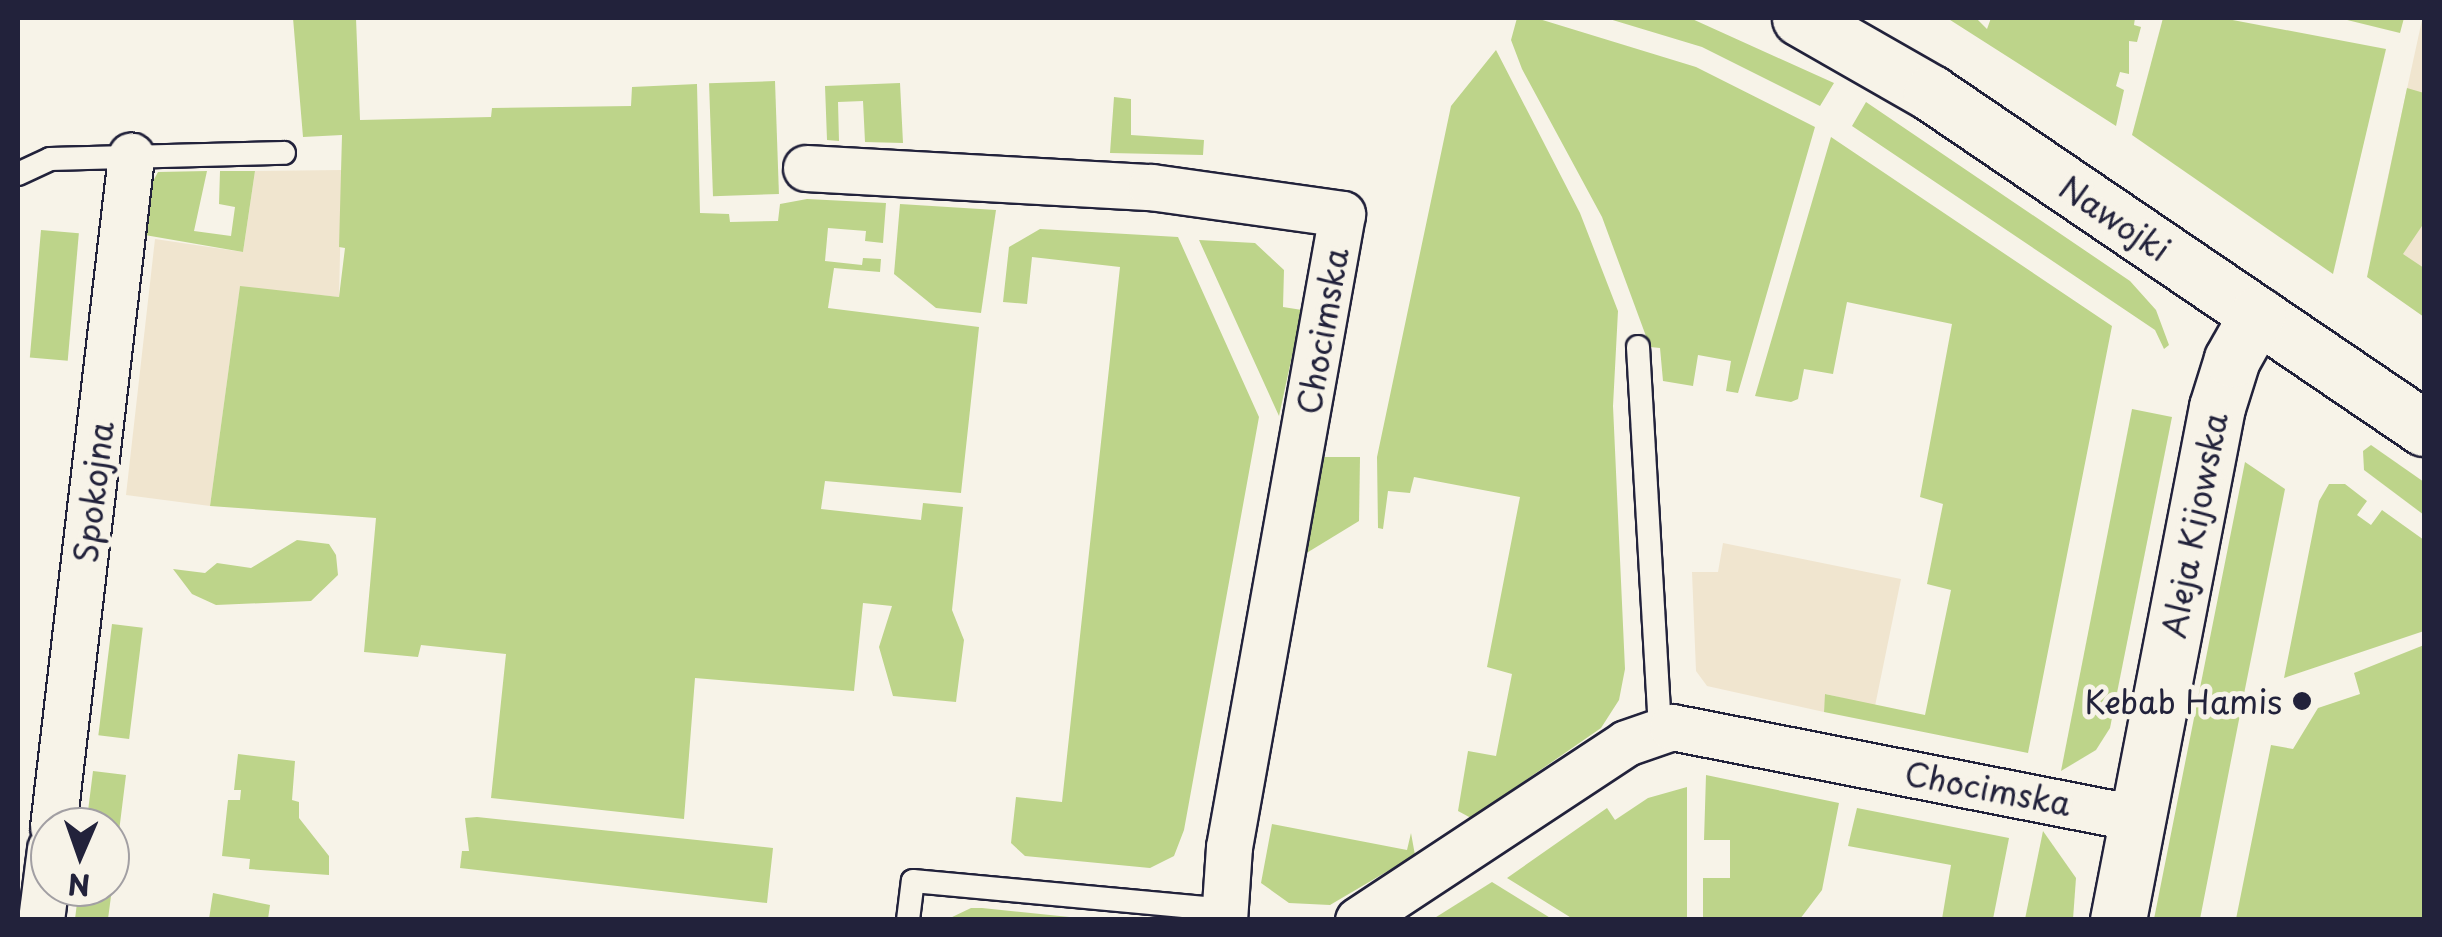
<!DOCTYPE html>
<html>
<head>
<meta charset="utf-8">
<style>
	body { margin:0 }
	#map { position:relative; width:2442px; height:937px; overflow:hidden; background:#f7f3e8; font-family:"Playpen Sans",sans-serif }
	div>[style] { position:absolute }
	.built>* { inset:0; background:#f0e5cf }
	.green>* { inset:0; background:#bdd48a; transform-origin:0 0 }
	.roads { filter:drop-shadow(2px 0 #22223b) drop-shadow(-2px 0 #22223b) drop-shadow(0 2px #22223b) drop-shadow(0 -2px #22223b) }
	.lane>* { height:22px; margin:-11px; padding:0 11px; transform-origin:11px; border-radius:11px; background:#f7f3e8 }
	.street>* { height:45px; margin:-22.5px; padding:0 22.5px; transform-origin:22.5px; border-radius:22.5px; background:#f7f3e8 }
	.secondary>* { height:55px; margin:-27.5px; padding:0 27.5px; transform-origin:27.5px; border-radius:27.5px; background:#f7f3e8 }
	.dots>* { width:28px; height:28px; translate:-50% -50%; box-sizing:border-box; border:5px solid #f7f3e8; border-radius:50% }
	span { translate:-50% -50%; white-space:nowrap; text-align:center; line-height:1.15; -webkit-text-stroke:10px #f7f3e8; paint-order:stroke }
	.street-label { font-size:32px; color:#22223b }
	.poi-label { font-size:32px; color:#22223b }
	.right { translate:-100% -50%; text-align:right }
	.frame { position:absolute; inset:0; border:20px solid #22223b; pointer-events:none }
	.north { position:absolute; left:30px; top:807px; width:100px; height:100px; box-sizing:border-box; background:#f7f3e8; border:2px solid #a29fa3; border-radius:50%; rotate:182deg; font-size:28px; font-weight:700; line-height:40px; text-align:center; color:#22223b }
	.north::after { content:''; display:block; margin:auto; width:35px; height:45px; background:#22223b; clip-path:polygon(50% 0,100% 100%,50% 72%,0 100%) }
</style>
</head>
<body>
<div id="map">
	<div class="built">
		<i style="clip-path:polygon(2422px 20px,2424px 21px,2424px 286px,2372px 250px)"></i>
		<i style="clip-path:polygon(342px 170px,339px 297px,240px 287px,210px 506px,126px 495px,155px 239px,243px 252px,255px 171px)"></i>
		<i style="clip-path:polygon(1723px 543px,1901px 579px,1875px 706px,1826px 694px,1824px 712px,1707px 686px,1696px 671px,1692px 572px,1718px 572px)"></i>
	</div>
	<div class="green">
		<i style="clip-path:polygon(293px 18px,356px 18px,360px 120px,491px 117px,492px 108px,631px 106px,632px 87px,697px 84px,700px 213px,729px 214px,730px 222px,778px 221px,780px 204px,807px 199px,886px 203px,883px 243px,865px 241px,866px 231px,828px 228px,825px 261px,862px 265px,863px 258px,881px 259px,880px 272px,834px 268px,828px 308px,979px 327px,961px 493px,825px 481px,821px 509px,921px 520px,923px 503px,963px 507px,952px 610px,964px 640px,956px 702px,893px 696px,879px 647px,892px 606px,863px 603px,854px 691px,695px 678px,684px 819px,491px 798px,506px 654px,421px 645px,418px 657px,364px 652px,376px 518px,210px 506px,240px 286px,339px 297px,345px 248px,339px 247px,342px 135px,303px 137px)"></i>
		<i style="clip-path:polygon(1517px 18px,1536px 18px,1696px 67px,1815px 127px,1738px 393px,1726px 391px,1731px 361px,1698px 355px,1693px 386px,1663px 381px,1660px 348px,1650px 347px,1602px 217px,1522px 69px,1511px 40px)"></i>
		<i style="clip-path:polygon(1606px 18px,1690px 18px,1834px 83px,1820px 106px,1702px 47px)"></i>
		<i style="clip-path:polygon(1947px 18px,1976px 18px,1987px 29px,1991px 18px,2135px 18px,2134px 25px,2141px 27px,2137px 42px,2129px 41px,2129px 74px,2120px 72px,2116px 86px,2124px 90px,2116px 126px)"></i>
		<i style="clip-path:polygon(2163px 18px,2222px 18px,2386px 49px,2333px 274px,2132px 135px)"></i>
		<i style="clip-path:polygon(2339px 18px,2404px 18px,2400px 33px)"></i>
		<i style="clip-path:polygon(1496px 50px,1580px 213px,1618px 311px,1613px 406px,1625px 669px,1619px 700px,1601px 728px,1471px 818px,1458px 811px,1468px 751px,1496px 756px,1512px 674px,1487px 667px,1520px 497px,1414px 477px,1410px 493px,1388px 491px,1383px 529px,1378px 528px,1377px 457px,1451px 106px)"></i>
		<i style="left:775px;top:81px;width:113px;height:66px;rotate:88deg"></i>
		<i style="clip-path:polygon(900px 83px,903px 143px,865px 142px,863px 101px,838px 102px,839px 141px,827px 140px,825px 86px)"></i>
		<i style="clip-path:polygon(2407px 88px,2424px 93px,2424px 223px,2403px 254px,2424px 268px,2424px 317px,2367px 277px)"></i>
		<i style="clip-path:polygon(1114px 97px,1131px 99px,1131px 135px,1204px 140px,1203px 155px,1110px 153px)"></i>
		<i style="clip-path:polygon(1866px 102px,2130px 281px,2156px 310px,2169px 345px,2164px 349px,2155px 330px,1852px 126px)"></i>
		<i style="clip-path:polygon(1831px 137px,2112px 326px,2028px 753px,1824px 712px,1825px 694px,1925px 715px,1951px 590px,1927px 584px,1943px 504px,1920px 497px,1952px 324px,1847px 302px,1833px 374px,1804px 369px,1798px 399px,1791px 402px,1755px 396px)"></i>
		<i style="clip-path:polygon(207px 171px,194px 231px,231px 236px,235px 207px,219px 204px,220px 171px,255px 171px,243px 252px,139px 234px,145px 196px,158px 172px)"></i>
		<i style="clip-path:polygon(900px 204px,996px 210px,981px 313px,936px 308px,894px 274px)"></i>
		<i style="clip-path:polygon(1040px 229px,1178px 237px,1259px 417px,1184px 830px,1174px 856px,1150px 868px,1025px 856px,1011px 843px,1016px 797px,1062px 802px,1120px 267px,1032px 257px,1027px 304px,1003px 302px,1009px 247px)"></i>
		<i style="left:41px;top:230px;width:38px;height:128px;rotate:5deg"></i>
		<i style="clip-path:polygon(1199px 240px,1255px 243px,1284px 270px,1283px 307px,1302px 310px,1279px 416px)"></i>
		<i style="clip-path:polygon(2132px 409px,2172px 417px,2110px 728px,2096px 750px,2061px 771px)"></i>
		<i style="clip-path:polygon(2371px 445px,2424px 482px,2424px 515px,2364px 470px,2363px 451px)"></i>
		<i style="clip-path:polygon(1317px 457px,1360px 457px,1359px 521px,1300px 557px)"></i>
		<i style="clip-path:polygon(2245px 462px,2285px 489px,2245px 689px,2200px 919px,2154px 919px)"></i>
		<i style="clip-path:polygon(2329px 484px,2345px 484px,2367px 501px,2357px 515px,2371px 525px,2382px 510px,2424px 540px,2424px 631px,2284px 678px,2319px 501px)"></i>
		<i style="clip-path:polygon(297px 540px,329px 544px,336px 555px,338px 575px,311px 601px,216px 605px,192px 594px,173px 569px,205px 573px,217px 563px,251px 568px)"></i>
		<i style="left:112px;top:624px;width:31px;height:112px;rotate:7deg"></i>
		<i style="clip-path:polygon(2424px 645px,2424px 919px,2236px 919px,2271px 745px,2293px 749px,2318px 708px,2360px 694px,2354px 673px)"></i>
		<i style="clip-path:polygon(238px 754px,295px 761px,292px 800px,299px 802px,299px 818px,329px 856px,329px 875px,249px 869px,250px 859px,222px 856px,228px 800px,240px 800px,241px 790px,234px 790px)"></i>
		<i style="clip-path:polygon(93px 771px,126px 775px,115px 864px,110px 827px,86px 827px)"></i>
		<i style="clip-path:polygon(1706px 775px,1839px 803px,1822px 890px,1800px 919px,1703px 919px,1703px 878px,1730px 878px,1730px 840px,1704px 840px)"></i>
		<i style="clip-path:polygon(1687px 787px,1687px 919px,1573px 919px,1507px 878px,1607px 808px,1615px 820px,1648px 798px)"></i>
		<i style="clip-path:polygon(1857px 808px,2009px 838px,1993px 919px,1942px 919px,1951px 865px,1848px 846px)"></i>
		<i style="clip-path:polygon(477px 817px,773px 848px,767px 903px,460px 868px,462px 851px,469px 851px,465px 818px)"></i>
		<i style="clip-path:polygon(1272px 824px,1407px 850px,1411px 833px,1415px 855px,1330px 905px,1289px 903px,1261px 883px)"></i>
		<i style="clip-path:polygon(2043px 831px,2076px 878px,2073px 919px,2025px 919px)"></i>
		<i style="clip-path:polygon(110px 880px,113px 881px,108px 919px,75px 919px,79px 887px,110px 887px)"></i>
		<i style="clip-path:polygon(1492px 882px,1552px 919px,1433px 919px)"></i>
		<i style="clip-path:polygon(213px 893px,270px 905px,268px 919px,209px 919px)"></i>
		<i style="clip-path:polygon(971px 908px,982px 908px,1089px 919px,948px 919px)"></i>
	</div>
	<div class="roads">
		<div class="lane">
			<i style="left:18px;top:174px;width:35px;rotate:-25deg"></i>
			<i style="left:50px;top:159px;width:234px;rotate:-1.5deg"></i>
			<i style="left:1638px;top:347px;width:384px;rotate:86.7deg"></i>
			<i style="left:908px;top:920px;width:39px;rotate:-83deg"></i>
			<i style="left:913px;top:881px;width:312px;rotate:5.3deg"></i>
		</div>
		<div class="street">
			<i style="left:806px;top:168px;width:346px;rotate:3.2deg"></i>
			<i style="left:1151px;top:187px;width:193px;rotate:8deg"></i>
			<i style="left:1342px;top:214px;width:643px;rotate:100.12deg"></i>
			<i style="left:1229px;top:847px;width:73px;rotate:93.9deg"></i>
			<i style="left:53px;top:827px;width:676px;rotate:-83.37deg"></i>
			<i style="left:41px;top:920px;width:72px;rotate:-82.8deg"></i>
			<i style="left:1358px;top:920px;width:321px;rotate:-33.4deg"></i>
			<i style="left:1626px;top:743px;width:49px;rotate:-19.2deg"></i>
			<i style="left:1672px;top:727px;width:474px;rotate:11.1deg"></i>
		</div>
		<div class="secondary">
			<i style="left:1800px;top:18px;width:151px;rotate:29.8deg"></i>
			<i style="left:1931px;top:93px;width:596px;rotate:34.2deg"></i>
			<i style="left:2118px;top:920px;width:522px;rotate:-79.08deg"></i>
			<i style="left:2217px;top:407px;width:50px;rotate:-72.6deg"></i>
			<i style="left:2232px;top:359px;width:51px;rotate:-60.4deg"></i>
		</div>
	</div>
	<div class="dots">
		<i style="left:2302px;top:701px;background:#22223b"></i>
	</div>
	<div class="street-label">
		<span style="left:2115px;top:218px;rotate:34deg">Nawojki</span>
		<span style="left:1322px;top:331px;rotate:-80deg">Chocimska</span>
		<span style="left:93px;top:492px;rotate:-83deg">Spokojna</span>
		<span style="left:2194px;top:525px;rotate:-79deg">Aleja Kijowska</span>
		<span style="left:1988px;top:788px;rotate:11deg">Chocimska</span>
	</div>
	<div class="poi-label">
		<span class="right" style="left:2282px;top:701px">Kebab Hamis</span>
	</div>
	<div class="frame"></div>
	<div class="north">N</div>
</div>
</body>
</html>
